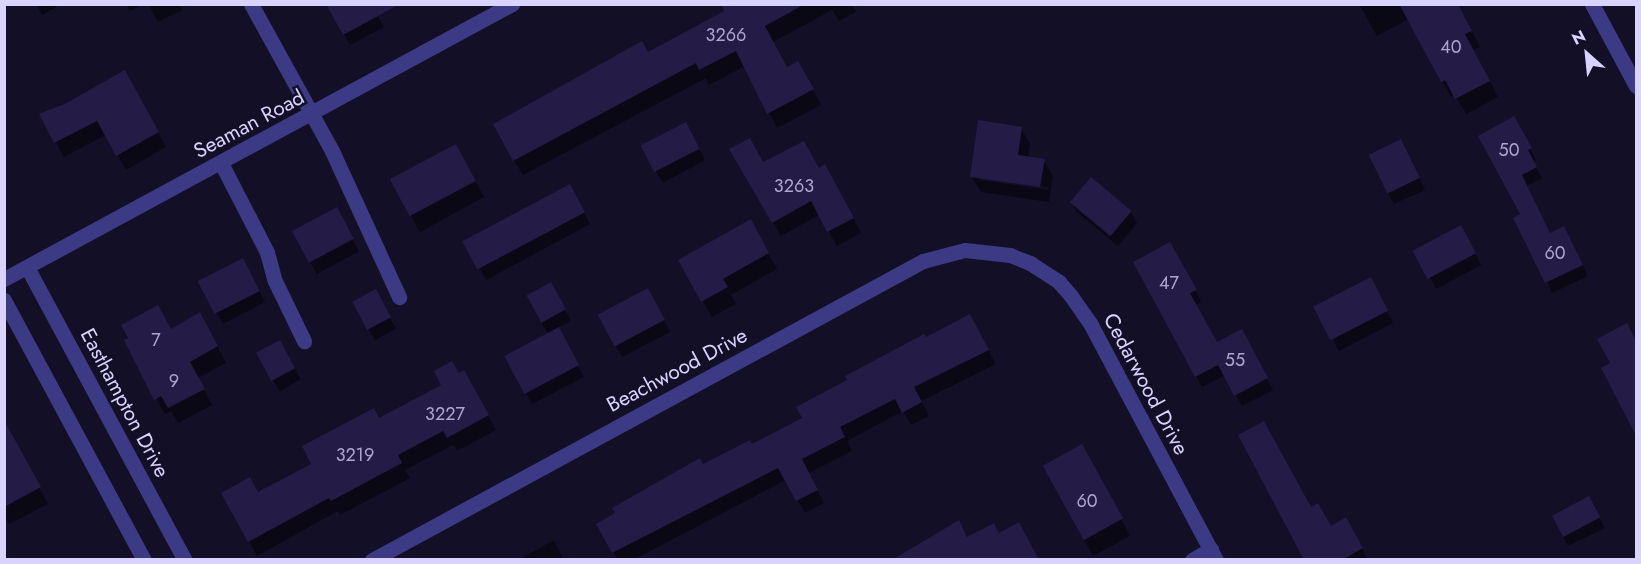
<!DOCTYPE html>
<html>
<head>
<meta charset="utf-8">
<style>
	body { margin:0 }
	#map { position:relative; width:1641px; height:564px; overflow:hidden; background:#130f26; font-family:Jost,sans-serif }
	div>[style] { position:absolute }
	.shadow>* { inset:0; background:#0007; transform-origin:0 0 }
	.building>* { inset:0; background:#241b47; transform-origin:0 0 }
	.minor>* { height:15px; margin:-7.5px; padding:0 7.5px; transform-origin:7.5px; border-radius:7.5px; background:#3d3a85 }
	span { translate:-50% -50%; white-space:nowrap; text-align:center; line-height:1.15; -webkit-text-stroke:5px #130f26; paint-order:stroke }
	.number-label { font-size:18px; color:#aca6d1 }
	.number-label span { -webkit-text-stroke-width:0 }
	.street-label { font-size:21px; color:#d9d4ff }
	.frame { position:absolute; inset:0; border:6px solid #d9d4ff; pointer-events:none }
	.north { position:absolute; left:1557px; top:24px; width:60px; height:60px; -webkit-text-stroke:4px #130f26; paint-order:stroke; rotate:333deg; font-size:16px; font-weight:700; line-height:24px; text-align:center; color:#d9d4ff }
	.north::after { content:''; display:block; margin:auto; width:21px; height:27px; background:#d9d4ff; clip-path:polygon(50% 0,100% 100%,50% 72%,0 100%) }
</style>
</head>
<body>
<div id="map">
	<div class="shadow">
		<i style="clip-path:polygon(36px 4px,61px 4px,42px 15px)"></i>
		<i style="clip-path:polygon(126px 4px,143px 4px,130px 11px)"></i>
		<i style="clip-path:polygon(148px 4px,179px 4px,182px 10px,158px 22px)"></i>
		<i style="clip-path:polygon(371px 4px,384px 27px,350px 45px,330px 9px)"></i>
		<i style="clip-path:polygon(723px 4px,852px 4px,856px 12px,839px 21px,832px 10px,773px 42px,787px 69px,798px 63px,821px 105px,777px 128px,745px 66px,709px 85px,706px 78px,523px 175px,514px 160px,648px 54px,726px 11px)"></i>
		<i style="clip-path:polygon(1359px 4px,1458px 4px,1480px 47px,1473px 50px,1498px 97px,1466px 114px,1455px 95px,1451px 97px,1409px 19px,1377px 36px)"></i>
		<i style="clip-path:polygon(124px 72px,166px 147px,126px 170px,106px 135px,64px 157px,41px 115px)"></i>
		<i style="clip-path:polygon(1514px 118px,1536px 160px,1533px 162px,1542px 178px,1527px 186px,1550px 235px,1570px 239px,1588px 276px,1552px 293px,1522px 215px)"></i>
		<i style="clip-path:polygon(evenodd,1021px 128px,1030px 144px,1028px 158px,1044px 161px,1053px 176px,1049px 202px,981px 192px,971px 176px,1021px 128px,980px 177px,1048px 187px,1048px 190px,980px 180px,980px 177px)"></i>
		<i style="clip-path:polygon(692px 135px,705px 160px,663px 183px,656px 172px)"></i>
		<i style="clip-path:polygon(456px 146px,484px 197px,420px 232px,411px 216px)"></i>
		<i style="clip-path:polygon(731px 150px,763px 164px,818px 170px,833px 181px,861px 233px,837px 246px,819px 215px,781px 236px)"></i>
		<i style="clip-path:polygon(1407px 151px,1425px 190px,1394px 204px,1388px 193px)"></i>
		<i style="clip-path:polygon(576px 196px,590px 224px,486px 280px,466px 242px)"></i>
		<i style="clip-path:polygon(1071px 202px,1131px 212px,1137px 223px,1118px 246px,1078px 213px)"></i>
		<i style="left:337px;top:210px;width:47px;height:48px;rotate:62deg"></i>
		<i style="clip-path:polygon(750px 221px,777px 269px,731px 295px,736px 304px,712px 317px,680px 260px)"></i>
		<i style="left:1461px;top:227px;width:43px;height:51px;rotate:62deg"></i>
		<i style="clip-path:polygon(1170px 244px,1201px 302px,1195px 305px,1216px 344px,1241px 331px,1273px 390px,1242px 406px,1225px 375px,1202px 387px,1135px 262px)"></i>
		<i style="clip-path:polygon(249px 271px,265px 302px,223px 324px,200px 283px)"></i>
		<i style="clip-path:polygon(1376px 290px,1393px 323px,1339px 351px,1333px 340px)"></i>
		<i style="left:375px;top:291px;width:43px;height:24px;rotate:61deg"></i>
		<i style="clip-path:polygon(557px 295px,571px 321px,557px 328px,584px 377px,532px 404px,506px 356px,548px 334px,541px 322px)"></i>
		<i style="clip-path:polygon(653px 300px,670px 332px,622px 357px,616px 346px)"></i>
		<i style="clip-path:polygon(1626px 325px,1636px 342px,1635px 428px,1612px 364px)"></i>
		<i style="clip-path:polygon(977px 329px,996px 364px,921px 401px,929px 416px,911px 425px,903px 411px,847px 441px,852px 451px,809px 473px,824px 503px,805px 513px,786px 480px,633px 560px,618px 560px,598px 524px,703px 466px,752px 446px,804px 419px,926px 339px)"></i>
		<i style="clip-path:polygon(171px 330px,209px 330px,226px 363px,198px 378px,212px 405px,178px 423px,171px 411px,165px 414px,156px 399px)"></i>
		<i style="left:279px;top:342px;width:43px;height:24px;rotate:60deg"></i>
		<i style="clip-path:polygon(459px 375px,472px 387px,496px 430px,457px 451px,453px 445px,405px 470px,410px 478px,340px 515px,338px 511px,257px 556px,223px 493px,258px 494px,313px 464px,379px 420px)"></i>
		<i style="clip-path:polygon(4px 422px,48px 504px,9px 524px,4px 516px)"></i>
		<i style="clip-path:polygon(1091px 462px,1130px 536px,1093px 556px,1084px 540px)"></i>
		<i style="clip-path:polygon(1310px 509px,1330px 528px,1346px 519px,1368px 560px,1306px 560px)"></i>
		<i style="clip-path:polygon(1595px 509px,1605px 528px,1568px 546px,1562px 535px)"></i>
		<i style="clip-path:polygon(554px 540px,564px 560px,518px 560px)"></i>
	</div>
	<div class="building">
		<i style="clip-path:polygon(326px 4px,400px 4px,343px 35px)"></i>
		<i style="clip-path:polygon(721px 4px,805px 4px,765px 26px,787px 67px,798px 61px,814px 89px,767px 114px,736px 51px,699px 70px,696px 63px,513px 161px,493px 124px,642px 41px,648px 52px,724px 11px)"></i>
		<i style="clip-path:polygon(1399px 4px,1458px 4px,1472px 31px,1465px 34px,1490px 81px,1455px 99px,1445px 80px,1441px 82px)"></i>
		<i style="clip-path:polygon(125px 70px,159px 132px,116px 156px,97px 121px,54px 143px,39px 114px,64px 104px)"></i>
		<i style="clip-path:polygon(1514px 116px,1532px 148px,1528px 150px,1537px 167px,1522px 175px,1550px 233px,1564px 226px,1583px 265px,1545px 283px,1513px 218px,1520px 214px,1478px 136px)"></i>
		<i style="clip-path:polygon(978px 120px,1022px 127px,1018px 155px,1045px 159px,1040px 187px,970px 177px)"></i>
		<i style="left:686px;top:122px;width:30px;height:51px;rotate:63deg"></i>
		<i style="clip-path:polygon(750px 138px,763px 162px,804px 141px,819px 168px,825px 164px,854px 218px,827px 232px,811px 201px,772px 223px,729px 149px)"></i>
		<i style="left:1401px;top:139px;width:43px;height:36px;rotate:64deg"></i>
		<i style="left:456px;top:144px;width:42px;height:75px;rotate:62deg"></i>
		<i style="left:1091px;top:177px;width:53px;height:33px;rotate:40deg"></i>
		<i style="left:570px;top:184px;width:32px;height:122px;rotate:62deg"></i>
		<i style="left:337px;top:207px;width:36px;height:51px;rotate:62deg"></i>
		<i style="clip-path:polygon(751px 219px,769px 253px,723px 279px,728px 287px,701px 302px,678px 260px)"></i>
		<i style="left:1461px;top:225px;width:32px;height:55px;rotate:62deg"></i>
		<i style="clip-path:polygon(1170px 242px,1197px 290px,1190px 293px,1217px 342px,1242px 329px,1268px 378px,1234px 396px,1218px 365px,1195px 377px,1133px 262px)"></i>
		<i style="left:243px;top:258px;width:37px;height:51px;rotate:63deg"></i>
		<i style="left:1371px;top:277px;width:38px;height:65px;rotate:63deg"></i>
		<i style="left:551px;top:282px;width:31px;height:28px;rotate:61deg"></i>
		<i style="left:648px;top:288px;width:36px;height:57px;rotate:62deg"></i>
		<i style="left:376px;top:289px;width:32px;height:27px;rotate:62deg"></i>
		<i style="clip-path:polygon(158px 305px,171px 329px,200px 312px,218px 346px,190px 362px,205px 389px,168px 408px,161px 396px,154px 400px,124px 340px,128px 338px,121px 325px)"></i>
		<i style="clip-path:polygon(970px 314px,989px 350px,914px 387px,922px 402px,902px 413px,895px 399px,840px 427px,845px 437px,802px 459px,818px 490px,796px 501px,778px 468px,612px 553px,596px 524px,615px 513px,612px 508px,700px 458px,703px 464px,750px 440px,752px 444px,802px 418px,796px 407px,847px 380px,845px 376px,924px 334px,926px 337px)"></i>
		<i style="clip-path:polygon(1627px 323px,1636px 341px,1636px 436px,1601px 368px,1610px 363px,1597px 339px)"></i>
		<i style="left:559px;top:327px;width:43px;height:62px;rotate:62deg"></i>
		<i style="left:280px;top:340px;width:32px;height:27px;rotate:62deg"></i>
		<i style="clip-path:polygon(452px 361px,459px 373px,464px 370px,489px 415px,447px 438px,443px 431px,398px 455px,402px 463px,331px 501px,329px 498px,248px 542px,221px 493px,250px 477px,258px 492px,311px 464px,302px 446px,374px 408px,379px 418px,441px 385px,434px 371px)"></i>
		<i style="clip-path:polygon(4px 420px,41px 487px,4px 507px)"></i>
		<i style="clip-path:polygon(1264px 421px,1311px 507px,1318px 503px,1331px 526px,1346px 517px,1363px 548px,1342px 560px,1304px 560px,1238px 435px)"></i>
		<i style="left:1082px;top:444px;width:85px;height:45px;rotate:61deg"></i>
		<i style="left:1589px;top:496px;width:24px;height:42px;rotate:62deg"></i>
		<i style="clip-path:polygon(959px 520px,967px 537px,994px 523px,999px 533px,1019px 522px,1039px 560px,892px 560px)"></i>
	</div>
	<div class="minor">
		<i style="left:251px;top:4px;width:168px;rotate:61.1deg"></i>
		<i style="left:332px;top:151px;width:161px;rotate:65.3deg"></i>
		<i style="left:1592px;top:4px;width:93px;rotate:61.8deg"></i>
		<i style="left:221px;top:163px;width:100px;rotate:62.7deg"></i>
		<i style="left:267px;top:252px;width:30px;rotate:75deg"></i>
		<i style="left:275px;top:281px;width:67px;rotate:64.2deg"></i>
		<i style="left:27px;top:267px;width:333px;rotate:61.7deg"></i>
		<i style="left:4px;top:279px;width:578px;rotate:-28.43deg"></i>
		<i style="left:4px;top:300px;width:295px;rotate:61.7deg"></i>
		<i style="left:372px;top:560px;width:627px;rotate:-28.49deg"></i>
		<i style="left:923px;top:261px;width:43px;rotate:-14.7deg"></i>
		<i style="left:965px;top:250px;width:45px;rotate:6.3deg"></i>
		<i style="left:1010px;top:255px;width:22px;rotate:22deg"></i>
		<i style="left:1030px;top:263px;width:35px;rotate:33deg"></i>
		<i style="left:1059px;top:282px;width:18px;rotate:49deg"></i>
		<i style="left:1071px;top:296px;width:35px;rotate:55deg"></i>
		<i style="left:1091px;top:325px;width:266px;rotate:62deg"></i>
		<i style="left:1192px;top:560px;width:22px;rotate:-30deg"></i>
	</div>
	<div class="number-label">
		<span style="left:726px;top:35px">3266</span>
		<span style="left:1451px;top:47px">40</span>
		<span style="left:1509px;top:150px">50</span>
		<span style="left:794px;top:186px">3263</span>
		<span style="left:1555px;top:253px">60</span>
		<span style="left:1169px;top:283px">47</span>
		<span style="left:156px;top:340px">7</span>
		<span style="left:1235px;top:360px">55</span>
		<span style="left:174px;top:381px">9</span>
		<span style="left:445px;top:414px">3227</span>
		<span style="left:355px;top:455px">3219</span>
		<span style="left:1087px;top:501px">60</span>
	</div>
	<div class="street-label">
		<span style="left:249px;top:124px;rotate:-28deg">Seaman Road</span>
		<span style="left:677px;top:370px;rotate:-28deg">Beachwood Drive</span>
		<span style="left:1146px;top:384px;rotate:62deg">Cedarwood Drive</span>
		<span style="left:125px;top:403px;rotate:62deg">Easthampton Drive</span>
	</div>
	<div class="frame"></div>
	<div class="north">N</div>
</div>
</body>
</html>
